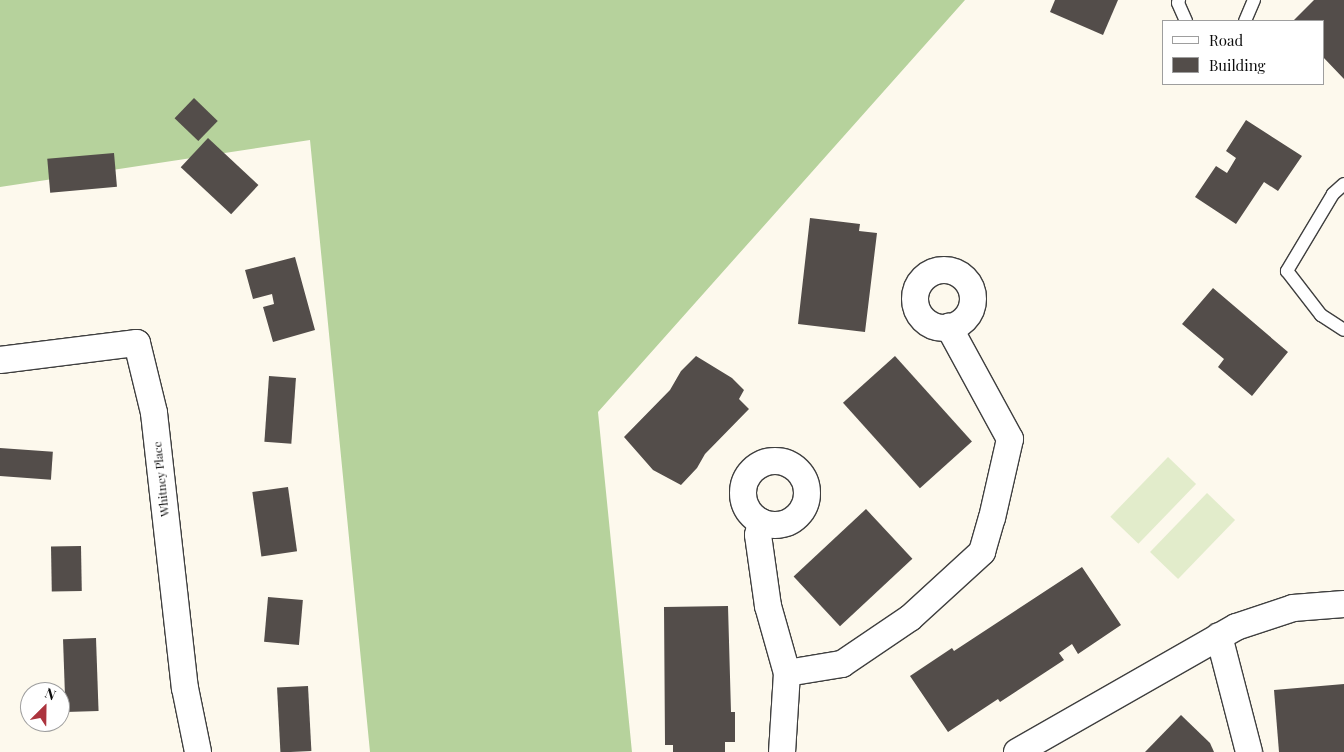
<!DOCTYPE html>
<html>
<head>
<meta charset="utf-8">
<style>
	body { margin:0 }
	#map { position:relative; width:1344px; height:752px; overflow:hidden; background:#fdf9ed; font-family:"Playfair Display",serif }
	div>[style] { position:absolute }
	.forest>* { inset:0; background:#b6d29c }
	.pitch>* { inset:0; background:#e2eccb; transform-origin:0 0 }
	.building>* { inset:0; background:#534d4a; transform-origin:0 0 }
	.roads { filter:drop-shadow(1px 0 #3f3f3f) drop-shadow(-1px 0 #3f3f3f) drop-shadow(0 1px #3f3f3f) drop-shadow(0 -1px #3f3f3f) }
	.service>* { height:12px; margin:-6px; padding:0 6px; transform-origin:6px; border-radius:6px; background:#fff }
	.minor>* { height:26px; margin:-13px; padding:0 13px; transform-origin:13px; border-radius:13px; background:#fff }
	.minor>.ring { margin:-13px; padding:0; box-sizing:content-box; background:none; border:26px solid #fff; border-radius:50% }
	span { translate:-50% -50%; white-space:nowrap; text-align:center; line-height:1.15; -webkit-text-stroke:5px #fff; paint-order:stroke }
	.street-label { font-size:12px; color:#0c0c0c }
	.legend { position:absolute; left:1162px; top:20px; width:162px; height:65px; box-sizing:border-box; background:#fff; border:1px solid #9e9e9e; margin:0; padding:6px 9px; list-style:none; font-size:15px; color:#0c0c0c }
	.legend li { display:flex; align-items:center; gap:10px; height:25px }
	.legend b { width:25px; border:1px solid #9e9e9e }
	.north { position:absolute; left:20px; top:682px; width:50px; height:50px; box-sizing:border-box; background:#fff; border:1px solid #9e9e9e; border-radius:50%; rotate:23deg; font-size:14px; font-weight:700; line-height:20px; text-align:center; color:#0c0c0c }
	.north::after { content:''; display:block; margin:auto; width:18px; height:22px; background:#ac343e; clip-path:polygon(50% 0,100% 100%,50% 72%,0 100%) }
</style>
</head>
<body>
<div id="map">
	<div class="forest">
		<i style="clip-path:polygon(0 0,965px 0,598px 412px,632px 752px,370px 752px,310px 140px,0 187px)"></i>
	</div>
	<div class="pitch">
		<i style="left:1168px;top:457px;width:39px;height:83px;rotate:44deg"></i>
		<i style="left:1207px;top:493px;width:39px;height:82px;rotate:44deg"></i>
	</div>
	<div class="building">
		<i style="clip-path:polygon(1055px 0,1118px 0,1103px 35px,1050px 12px)"></i>
		<i style="clip-path:polygon(1314px 0,1344px 0,1344px 79px,1323px 57px,1323px 21px,1293px 21px)"></i>
		<i style="left:194px;top:98px;width:33px;height:28px;rotate:44deg"></i>
		<i style="clip-path:polygon(1246px 120px,1302px 156px,1278px 191px,1264px 182px,1236px 224px,1195px 197px,1216px 166px,1227px 173px,1236px 158px,1226px 151px)"></i>
		<i style="left:208px;top:138px;width:69px;height:40px;rotate:43deg"></i>
		<i style="left:114px;top:153px;width:34px;height:67px;rotate:85deg"></i>
		<i style="clip-path:polygon(810px 218px,860px 224px,859px 231px,877px 233px,865px 332px,798px 324px)"></i>
		<i style="clip-path:polygon(295px 257px,315px 330px,273px 342px,263px 307px,274px 304px,272px 294px,253px 299px,245px 270px)"></i>
		<i style="clip-path:polygon(1213px 288px,1288px 352px,1252px 396px,1218px 367px,1224px 359px,1182px 324px)"></i>
		<i style="clip-path:polygon(696px 356px,732px 378px,744px 390px,739px 399px,749px 409px,705px 454px,697px 468px,681px 485px,653px 470px,624px 437px,670px 390px,681px 371px)"></i>
		<i style="left:895px;top:356px;width:115px;height:70px;rotate:48deg"></i>
		<i style="left:269px;top:376px;width:27px;height:66px;rotate:4deg"></i>
		<i style="left:0;top:448px;width:53px;height:28px;rotate:4deg"></i>
		<i style="left:288px;top:487px;width:65px;height:36px;rotate:82deg"></i>
		<i style="left:866px;top:509px;width:68px;height:99px;rotate:47deg"></i>
		<i style="left:81px;top:546px;width:45px;height:30px;rotate:89deg"></i>
		<i style="clip-path:polygon(1082px 567px,1121px 625px,1078px 654px,1072px 644px,1059px 653px,1064px 660px,1000px 702px,998px 699px,948px 732px,910px 676px,952px 648px,954px 651px)"></i>
		<i style="left:268px;top:597px;width:35px;height:45px;rotate:5deg"></i>
		<i style="clip-path:polygon(728px 606px,731px 712px,735px 712px,735px 742px,725px 742px,725px 752px,673px 752px,673px 745px,665px 745px,664px 607px)"></i>
		<i style="left:96px;top:638px;width:73px;height:33px;rotate:88deg"></i>
		<i style="clip-path:polygon(1344px 684px,1344px 752px,1279px 752px,1274px 690px)"></i>
		<i style="left:308px;top:686px;width:65px;height:31px;rotate:87deg"></i>
		<i style="clip-path:polygon(1181px 715px,1210px 743px,1214px 752px,1145px 752px)"></i>
	</div>
	<div class="roads">
		<div class="service">
			<i style="left:1179px;top:0;width:3px;rotate:108deg"></i>
			<i style="left:1178px;top:3px;width:20px;rotate:66deg"></i>
			<i style="left:1245px;top:21px;width:23px;rotate:-67deg"></i>
			<i style="left:1344px;top:184px;width:15px;rotate:138deg"></i>
			<i style="left:1333px;top:194px;width:90px;rotate:120.9deg"></i>
			<i style="left:1287px;top:271px;width:56px;rotate:52.3deg"></i>
			<i style="left:1321px;top:315px;width:27px;rotate:33deg"></i>
		</div>
		<div class="minor">
			<i class="ring" style="left:915px;top:270px;width:32px;height:32px"></i>
			<i style="left:0;top:360px;width:138px;rotate:-7.1deg"></i>
			<i style="left:137px;top:343px;width:72px;rotate:76.3deg"></i>
			<i style="left:154px;top:413px;width:277px;rotate:83.6deg"></i>
			<i style="left:185px;top:688px;width:65px;rotate:78.5deg"></i>
			<i class="ring" style="left:743px;top:461px;width:38px;height:38px"></i>
			<i style="left:761px;top:522px;width:13px;rotate:103deg"></i>
			<i style="left:758px;top:535px;width:72px;rotate:82deg"></i>
			<i style="left:768px;top:606px;width:70px;rotate:74.2deg"></i>
			<i style="left:787px;top:673px;width:79px;rotate:93.6deg"></i>
			<i style="left:1219px;top:636px;width:120px;rotate:75.5deg"></i>
			<i style="left:787px;top:673px;width:56px;rotate:-9.3deg"></i>
			<i style="left:842px;top:664px;width:82px;rotate:-34.1deg"></i>
			<i style="left:910px;top:618px;width:98px;rotate:-42.5deg"></i>
			<i style="left:982px;top:552px;width:35px;rotate:-74deg"></i>
			<i style="left:992px;top:518px;width:81px;rotate:-77.2deg"></i>
			<i style="left:1010px;top:439px;width:128px;rotate:-118.6deg"></i>
			<i style="left:1017px;top:752px;width:252px;rotate:-29.7deg"></i>
			<i style="left:1236px;top:627px;width:60px;rotate:-18.4deg"></i>
			<i style="left:1293px;top:608px;width:51px;rotate:-4.5deg"></i>
		</div>
	</div>
	<div class="street-label">
		<span style="left:161px;top:479px;rotate:-96deg">Whitney Place</span>
	</div>
	<ul class="legend">
	<li><b style="height:6px;background:#fff"></b>Road</li>
	<li><b style="height:14px;background:#534d4a"></b>Building</li>
	</ul>
	<div class="north">N</div>
</div>
</body>
</html>
